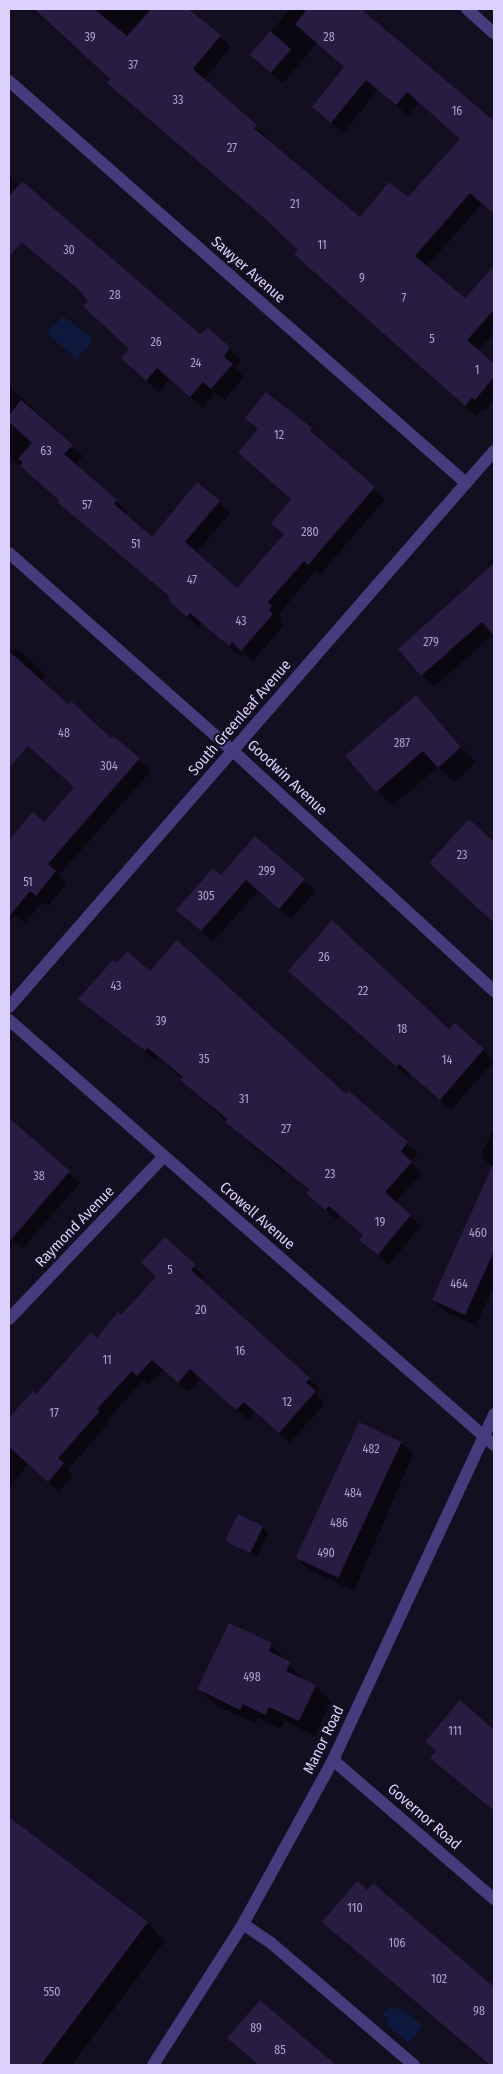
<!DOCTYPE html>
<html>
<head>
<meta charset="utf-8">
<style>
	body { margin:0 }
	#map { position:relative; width:503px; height:2074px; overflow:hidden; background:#140e21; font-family:"Fira Sans Condensed",sans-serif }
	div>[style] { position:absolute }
	.water>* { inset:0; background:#0c183c }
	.shadow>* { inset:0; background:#0007 }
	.building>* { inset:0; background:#271c41; transform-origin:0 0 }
	.minor>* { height:12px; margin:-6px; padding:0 6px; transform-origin:6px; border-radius:6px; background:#463c7d }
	span { translate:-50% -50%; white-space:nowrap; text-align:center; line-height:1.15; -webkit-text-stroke:4px #140e21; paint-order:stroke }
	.number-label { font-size:12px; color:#aea4cd }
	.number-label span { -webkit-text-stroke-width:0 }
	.street-label { font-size:15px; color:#dbd1fc }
	.frame { position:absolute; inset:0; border:10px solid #dbd1fc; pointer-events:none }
</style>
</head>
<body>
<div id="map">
	<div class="water">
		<i style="clip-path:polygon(63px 316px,93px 338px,77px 360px,47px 333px)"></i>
		<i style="clip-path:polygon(391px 2005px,397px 2010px,399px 2007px,423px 2026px,409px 2043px,385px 2024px,389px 2020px,383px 2015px)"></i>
	</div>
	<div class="shadow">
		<i style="clip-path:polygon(32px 9px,188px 9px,231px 47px,204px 80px,256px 126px,267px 137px,265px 139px,360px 219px,408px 199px,461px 140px,419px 102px,408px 116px,378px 90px,343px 133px,313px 107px,345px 67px,317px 43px,283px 83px,251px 55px,290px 9px,359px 9px,494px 123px,494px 214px,482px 204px,426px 267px,465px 300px,491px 272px,494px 275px,494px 333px,478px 351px,494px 365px,494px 401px,486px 410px,484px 408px,476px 416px,307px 265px,299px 250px,274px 225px)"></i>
		<i style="clip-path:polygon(9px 177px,200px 336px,208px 330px,241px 360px,236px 369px,244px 377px,224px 400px,215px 393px,203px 408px,170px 379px,159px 392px,135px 370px,131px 349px,86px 297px,11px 233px)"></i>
		<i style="clip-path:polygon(9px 386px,83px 456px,75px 465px,117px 501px,127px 511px,124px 515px,152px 539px,198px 484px,219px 502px,230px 513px,196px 553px,237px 589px,285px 534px,292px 500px,250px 464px,311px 429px,385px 499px,320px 575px,315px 571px,279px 614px,282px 617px,279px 621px,283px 626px,253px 661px,244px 652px,241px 656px,233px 650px,202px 623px,198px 627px,169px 600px,171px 598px,70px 513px,60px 500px,9px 456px)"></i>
		<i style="clip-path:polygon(494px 557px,494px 634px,434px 687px,422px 675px,491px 567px,487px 563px)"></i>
		<i style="clip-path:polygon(9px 647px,13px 651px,16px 648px,34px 664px,45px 675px,41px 681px,68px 706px,111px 740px,113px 737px,151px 771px,59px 875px,67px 883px,48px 906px,42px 902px,25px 923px,15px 915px,11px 920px,9px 918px,9px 842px,33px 814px,44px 823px,75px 788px,28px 722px,9px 706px)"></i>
		<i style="clip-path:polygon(416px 696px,476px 763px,454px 782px,438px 767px,392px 806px,377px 791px)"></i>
		<i style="clip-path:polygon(469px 821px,494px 841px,494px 922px,442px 874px)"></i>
		<i style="clip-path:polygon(255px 837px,316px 891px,291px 919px,258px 891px,213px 942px,189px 921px)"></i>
		<i style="clip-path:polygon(117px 965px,150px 972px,346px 1095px,349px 1092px,418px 1153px,411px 1162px,422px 1173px,395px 1203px,421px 1226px,389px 1265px,361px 1240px,364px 1236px,340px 1215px,336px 1219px,318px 1203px,311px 1191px,286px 1169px,283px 1172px,237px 1132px,159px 1057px,156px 1061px,80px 999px)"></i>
		<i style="clip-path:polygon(301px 982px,449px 1031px,455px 1025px,494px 1061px,451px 1110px,411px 1074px,408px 1077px)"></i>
		<i style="clip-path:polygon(9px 1120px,80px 1183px,23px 1248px,16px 1242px,9px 1249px)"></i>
		<i style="clip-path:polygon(494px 1128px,494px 1286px,476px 1326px,444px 1311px,433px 1300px,493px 1168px,481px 1156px)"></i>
		<i style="clip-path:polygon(165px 1239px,205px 1277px,201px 1281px,320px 1389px,316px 1394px,325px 1403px,290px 1443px,256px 1411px,248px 1420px,201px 1378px,189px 1392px,163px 1370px,149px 1385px,143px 1380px,107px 1421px,109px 1423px,68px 1469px,73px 1475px,59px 1492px,28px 1464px,9px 1488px,9px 1418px,33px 1393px,36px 1395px,121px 1317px,158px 1277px)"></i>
		<i style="clip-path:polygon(359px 1424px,401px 1443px,413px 1454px,354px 1591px,308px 1569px,297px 1558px)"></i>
		<i style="clip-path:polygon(262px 1527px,268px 1532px,257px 1557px,227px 1540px)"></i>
		<i style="clip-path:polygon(271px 1644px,304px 1681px,316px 1686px,331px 1701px,315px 1736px,285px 1721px,281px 1729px,258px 1718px,256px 1724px,214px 1704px,198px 1689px)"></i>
		<i style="clip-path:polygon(460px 1702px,494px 1731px,494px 1812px,432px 1758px,437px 1752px,426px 1742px)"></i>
		<i style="clip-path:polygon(9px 1819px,147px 1923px,165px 1941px,72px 2065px,9px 2065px)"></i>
		<i style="clip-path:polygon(368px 1892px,404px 1911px,494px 1988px,494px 2065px,489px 2065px,323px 1922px)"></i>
		<i style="clip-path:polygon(260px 2002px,335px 2065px,259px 2065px,240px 2049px)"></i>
	</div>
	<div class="building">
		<i style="clip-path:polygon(34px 9px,94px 9px,127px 36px,151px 9px,188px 9px,221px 35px,193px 69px,257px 125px,254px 128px,360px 217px,389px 182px,408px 197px,460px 139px,407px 92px,396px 105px,366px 80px,331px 123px,312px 107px,344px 67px,295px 24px,307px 9px,361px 9px,494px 121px,494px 214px,470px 193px,415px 256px,465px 298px,494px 266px,494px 310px,467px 340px,494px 364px,494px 377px,475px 400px,472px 398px,465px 406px,294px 254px,298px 250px,261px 215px,107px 83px,110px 79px)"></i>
		<i style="left:270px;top:31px;width:28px;height:31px;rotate:41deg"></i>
		<i style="clip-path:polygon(22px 181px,200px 334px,208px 328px,230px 347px,224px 357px,233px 364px,211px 389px,203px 382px,190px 397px,157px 368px,146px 381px,121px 358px,129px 349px,83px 306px,88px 301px,79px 290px,21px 242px,9px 257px,9px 196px)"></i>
		<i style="clip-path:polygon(266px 392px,312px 428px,310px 430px,375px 487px,308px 565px,304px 561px,268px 602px,272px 606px,269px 610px,273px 614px,241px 651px,232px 642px,230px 646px,220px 639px,190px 613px,187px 617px,168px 600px,170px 597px,57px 502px,59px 500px,20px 466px,23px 462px,18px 459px,32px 443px,9px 422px,9px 415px,21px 400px,73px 445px,64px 454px,117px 500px,114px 504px,152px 537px,197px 482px,220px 501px,185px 542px,237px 588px,284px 534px,271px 523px,291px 499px,238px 453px,258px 429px,245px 418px)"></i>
		<i style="clip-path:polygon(494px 563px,494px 636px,482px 622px,421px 676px,398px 649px)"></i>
		<i style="clip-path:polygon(9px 651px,68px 704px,71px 701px,111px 738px,113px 736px,140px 758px,48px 864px,56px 871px,36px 896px,30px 891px,9px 917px,9px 840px,33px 812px,44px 822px,74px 787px,28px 746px,9px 768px)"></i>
		<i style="clip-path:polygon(416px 695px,461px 747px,438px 768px,423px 751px,376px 792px,345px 756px)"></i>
		<i style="clip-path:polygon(469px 819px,494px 842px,494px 923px,429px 863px)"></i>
		<i style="clip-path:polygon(255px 836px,305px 879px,279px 909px,246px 880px,201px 931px,176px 910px,213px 868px,221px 875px)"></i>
		<i style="clip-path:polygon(332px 920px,449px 1029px,455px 1023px,484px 1049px,440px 1100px,399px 1064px,397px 1067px,288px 971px)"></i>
		<i style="clip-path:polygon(177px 940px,346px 1094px,349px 1091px,408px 1142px,401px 1151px,412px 1162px,385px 1192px,411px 1215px,378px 1255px,359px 1240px,363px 1235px,329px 1206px,325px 1210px,306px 1193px,310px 1190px,225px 1122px,227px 1119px,180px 1080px,183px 1077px,148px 1048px,145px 1051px,78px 999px,113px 960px,117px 963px,127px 951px,150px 971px)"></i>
		<i style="clip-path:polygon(9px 1118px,70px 1171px,9px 1242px)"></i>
		<i style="clip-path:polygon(494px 1162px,494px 1251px,465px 1315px,432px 1300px)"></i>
		<i style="clip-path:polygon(165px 1237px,196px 1265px,191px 1270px,310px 1378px,306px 1383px,316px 1391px,279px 1433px,244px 1402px,236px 1410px,190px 1369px,178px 1383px,152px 1360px,137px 1376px,132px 1371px,97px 1409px,100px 1411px,58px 1458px,64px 1463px,48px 1482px,9px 1447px,9px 1418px,33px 1391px,36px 1394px,91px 1332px,97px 1338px,118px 1312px,121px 1315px,156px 1277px,141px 1262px)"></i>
		<i style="left:359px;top:1422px;width:47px;height:150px;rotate:25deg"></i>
		<i style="left:238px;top:1514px;width:28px;height:30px;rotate:26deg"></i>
		<i style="clip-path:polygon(229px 1623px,272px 1643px,269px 1651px,291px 1662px,286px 1671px,316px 1685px,299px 1721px,269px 1707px,265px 1715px,243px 1704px,240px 1710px,197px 1689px)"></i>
		<i style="clip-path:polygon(460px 1700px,494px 1730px,494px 1811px,430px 1758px,436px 1751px,425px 1742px)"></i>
		<i style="clip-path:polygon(9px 1817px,148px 1922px,41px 2065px,9px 2065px)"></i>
		<i style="clip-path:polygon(357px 1881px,368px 1890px,373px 1883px,494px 1987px,494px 2065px,490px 2065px,322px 1922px)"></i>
		<i style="clip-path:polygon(260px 2000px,309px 2042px,336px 2065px,259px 2065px,227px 2038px)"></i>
	</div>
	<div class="minor">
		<i style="left:467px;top:9px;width:36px;rotate:42deg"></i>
		<i style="left:9px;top:81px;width:609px;rotate:41.34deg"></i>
		<i style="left:9px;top:553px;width:299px;rotate:41.5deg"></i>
		<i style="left:233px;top:751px;width:355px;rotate:42.6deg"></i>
		<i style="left:9px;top:1007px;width:738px;rotate:-48.9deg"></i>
		<i style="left:9px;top:1020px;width:645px;rotate:41.23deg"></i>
		<i style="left:9px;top:1319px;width:225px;rotate:-46.4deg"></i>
		<i style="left:333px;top:1760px;width:213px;rotate:40.8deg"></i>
		<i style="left:243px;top:1924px;width:34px;rotate:34deg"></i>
		<i style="left:271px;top:1943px;width:188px;rotate:40.5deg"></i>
		<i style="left:153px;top:2065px;width:167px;rotate:-57.4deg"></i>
		<i style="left:243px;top:1924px;width:187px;rotate:-61.2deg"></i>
		<i style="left:333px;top:1760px;width:382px;rotate:-65deg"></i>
	</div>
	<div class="number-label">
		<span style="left:90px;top:38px">39</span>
		<span style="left:329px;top:38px">28</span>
		<span style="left:133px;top:66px">37</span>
		<span style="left:178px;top:101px">33</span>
		<span style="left:457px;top:112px">16</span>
		<span style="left:232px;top:149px">27</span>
		<span style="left:295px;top:205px">21</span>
		<span style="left:322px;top:246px">11</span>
		<span style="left:69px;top:251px">30</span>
		<span style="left:362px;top:279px">9</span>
		<span style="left:115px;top:296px">28</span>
		<span style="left:404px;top:299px">7</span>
		<span style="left:432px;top:340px">5</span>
		<span style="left:156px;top:343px">26</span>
		<span style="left:196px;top:364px">24</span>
		<span style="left:477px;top:371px">1</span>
		<span style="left:279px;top:436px">12</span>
		<span style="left:46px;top:452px">63</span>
		<span style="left:87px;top:506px">57</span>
		<span style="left:310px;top:533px">280</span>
		<span style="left:136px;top:545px">51</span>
		<span style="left:192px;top:581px">47</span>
		<span style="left:241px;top:622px">43</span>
		<span style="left:431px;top:643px">279</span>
		<span style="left:64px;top:734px">48</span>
		<span style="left:402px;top:744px">287</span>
		<span style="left:109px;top:767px">304</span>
		<span style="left:462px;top:856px">23</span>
		<span style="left:267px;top:872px">299</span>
		<span style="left:28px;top:883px">51</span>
		<span style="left:206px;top:897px">305</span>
		<span style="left:324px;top:958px">26</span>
		<span style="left:116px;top:987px">43</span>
		<span style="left:363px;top:992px">22</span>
		<span style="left:161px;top:1022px">39</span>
		<span style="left:402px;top:1030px">18</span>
		<span style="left:204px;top:1060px">35</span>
		<span style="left:447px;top:1061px">14</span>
		<span style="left:244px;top:1100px">31</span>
		<span style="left:286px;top:1130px">27</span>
		<span style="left:330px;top:1175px">23</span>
		<span style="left:39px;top:1177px">38</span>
		<span style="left:380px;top:1223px">19</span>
		<span style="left:478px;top:1234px">460</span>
		<span style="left:170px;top:1271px">5</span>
		<span style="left:459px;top:1285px">464</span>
		<span style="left:201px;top:1311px">20</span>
		<span style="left:240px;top:1352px">16</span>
		<span style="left:107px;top:1361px">11</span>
		<span style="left:287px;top:1403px">12</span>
		<span style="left:54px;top:1414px">17</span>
		<span style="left:371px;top:1450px">482</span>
		<span style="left:353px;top:1494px">484</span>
		<span style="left:339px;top:1524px">486</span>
		<span style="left:326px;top:1554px">490</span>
		<span style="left:252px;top:1678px">498</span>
		<span style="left:455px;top:1732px">111</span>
		<span style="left:355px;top:1909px">110</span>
		<span style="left:397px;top:1944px">106</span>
		<span style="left:439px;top:1980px">102</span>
		<span style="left:52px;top:1993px">550</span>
		<span style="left:479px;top:2012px">98</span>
		<span style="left:256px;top:2029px">89</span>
		<span style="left:280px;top:2051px">85</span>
	</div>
	<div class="street-label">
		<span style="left:248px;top:270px;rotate:41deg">Sawyer Avenue</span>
		<span style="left:240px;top:718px;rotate:-49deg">South Greenleaf Avenue</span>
		<span style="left:287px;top:778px;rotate:43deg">Goodwin Avenue</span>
		<span style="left:257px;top:1216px;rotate:41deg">Crowell Avenue</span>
		<span style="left:75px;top:1227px;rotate:-46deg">Raymond Avenue</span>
		<span style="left:324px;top:1740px;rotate:-64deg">Manor Road</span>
		<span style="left:424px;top:1817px;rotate:41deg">Governor Road</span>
	</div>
	<div class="frame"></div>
</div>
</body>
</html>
